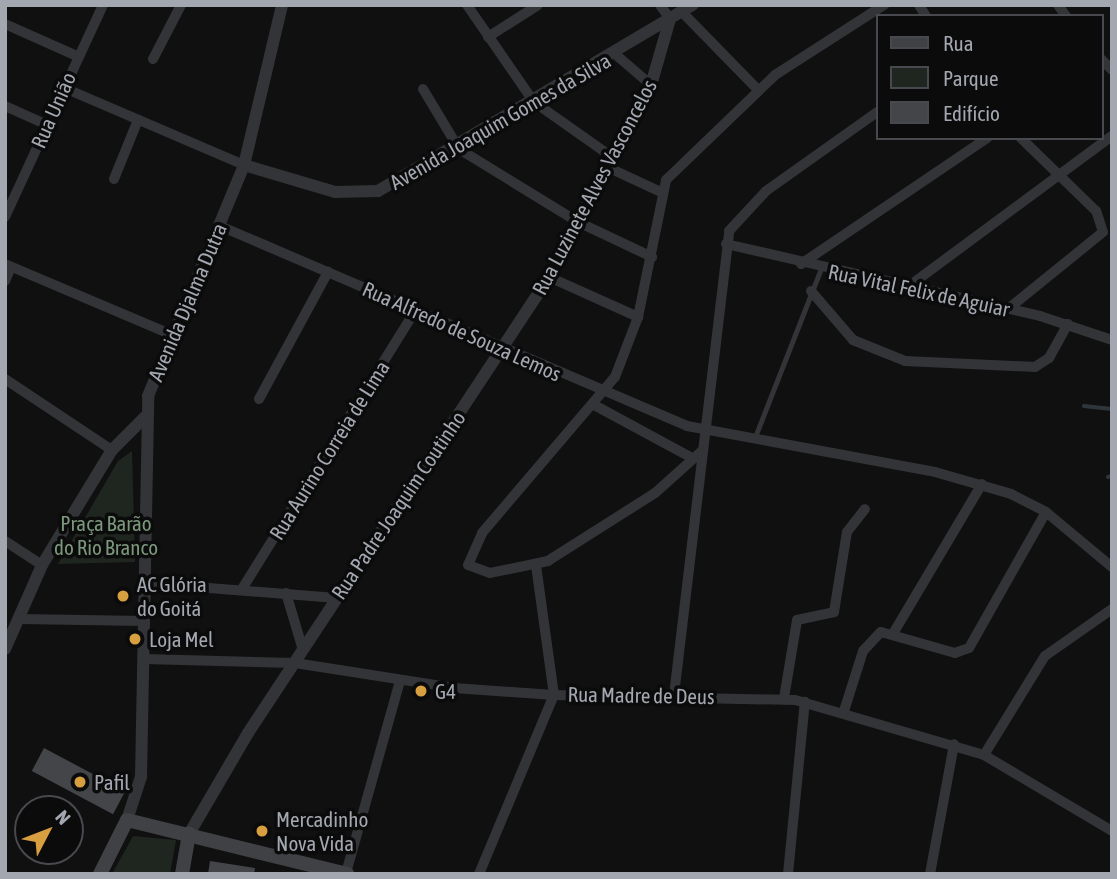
<!DOCTYPE html>
<html>
<head>
<meta charset="utf-8">
<style>
	body { margin:0 }
	#map { position:relative; width:1117px; height:879px; overflow:hidden; background:#101011; font-family:"Asap Condensed",sans-serif }
	div>[style] { position:absolute }
	.green>* { inset:0; background:#1f251f }
	.stream>* { height:3.5px; margin:-1.75px; padding:0 1.75px; transform-origin:1.75px; border-radius:1.75px; background:#2f363b }
	.building>* { inset:0; background:#444549; transform-origin:0 0 }
	.service>* { height:4.5px; margin:-2.25px; padding:0 2.25px; transform-origin:2.25px; border-radius:2.25px; background:#333437 }
	.minor>* { height:10px; margin:-5px; padding:0 5px; transform-origin:5px; border-radius:5px; background:#333437 }
	.tertiary>* { height:12px; margin:-6px; padding:0 6px; transform-origin:6px; border-radius:6px; background:#333437 }
	.secondary>* { height:14px; margin:-7px; padding:0 7px; transform-origin:7px; border-radius:7px; background:#3f4145 }
	.dots>* { width:19px; height:19px; translate:-50% -50%; box-sizing:border-box; border:4px solid #0b0b0c; border-radius:50% }
	span { translate:-50% -50%; white-space:nowrap; text-align:center; line-height:1.15; -webkit-text-stroke:7px #0b0b0c; paint-order:stroke }
	.street-label { font-size:21px; color:#a3a7b0 }
	.park-label { font-size:21px; color:#7c987c }
	.poi-label { font-size:21px; color:#a3a7b0 }
	.left { translate:0 -50%; text-align:left }
	.frame { position:absolute; inset:0; border:7px solid #a3a7b0; pointer-events:none }
	.legend { position:absolute; left:876px; top:14px; width:228px; height:126px; box-sizing:border-box; background:#0b0b0c; border:2px solid #48494e; margin:0; padding:9px 12px; list-style:none; font-size:21px; color:#a3a7b0 }
	.legend li { display:flex; align-items:center; gap:14px; height:35px }
	.legend b { width:35px; border:2px solid #48494e }
	.north { position:absolute; left:14px; top:795px; width:70px; height:70px; box-sizing:border-box; background:#0b0b0c; border:2px solid #48494e; border-radius:50%; rotate:48deg; font-size:19px; font-weight:700; line-height:28px; text-align:center; color:#a3a7b0 }
	.north::after { content:''; display:block; margin:auto; width:24px; height:32px; background:#d89f40; clip-path:polygon(50% 0,100% 100%,50% 72%,0 100%) }
</style>
</head>
<body>
<div id="map">
	<div class="green">
		<i style="clip-path:polygon(132px 451px,135px 562px,58px 564px,118px 461px)"></i>
		<i style="clip-path:polygon(133px 836px,176px 840px,170px 874px,112px 874px)"></i>
	</div>
	<div class="stream">
		<i style="left:1084px;top:406px;width:28px;rotate:6deg"></i>
		<i style="left:1108px;top:477px;width:4px;rotate:-14deg"></i>
	</div>
	<div class="building">
		<i style="left:44px;top:748px;width:92px;height:26px;rotate:28deg"></i>
		<i style="clip-path:polygon(210px 861px,255px 868px,254px 874px,208px 874px)"></i>
	</div>
	<div class="service">
		<i style="left:755px;top:437px;width:180px;rotate:-68.6deg"></i>
	</div>
	<div class="minor">
		<i style="left:467px;top:5px;width:118px;rotate:55.4deg"></i>
		<i style="left:534px;top:102px;width:95px;rotate:35.2deg"></i>
		<i style="left:660px;top:5px;width:17px;rotate:54deg"></i>
		<i style="left:919px;top:5px;width:13px;rotate:58deg"></i>
		<i style="left:1058px;top:5px;width:14px;rotate:54deg"></i>
		<i style="left:682px;top:12px;width:109px;rotate:45.7deg"></i>
		<i style="left:5px;top:24px;width:79px;rotate:24deg"></i>
		<i style="left:488px;top:37px;width:59px;rotate:-32.6deg"></i>
		<i style="left:615px;top:54px;width:48px;rotate:40.7deg"></i>
		<i style="left:153px;top:59px;width:61px;rotate:-62.6deg"></i>
		<i style="left:1101px;top:59px;width:16px;rotate:45deg"></i>
		<i style="left:62px;top:87px;width:198px;rotate:23.2deg"></i>
		<i style="left:423px;top:89px;width:70px;rotate:59deg"></i>
		<i style="left:459px;top:149px;width:140px;rotate:31.5deg"></i>
		<i style="left:578px;top:222px;width:82px;rotate:25.3deg"></i>
		<i style="left:5px;top:106px;width:44px;rotate:24.2deg"></i>
		<i style="left:607px;top:167px;width:60px;rotate:24.8deg"></i>
		<i style="left:114px;top:179px;width:64px;rotate:-67.9deg"></i>
		<i style="left:5px;top:217px;width:234px;rotate:-65.2deg"></i>
		<i style="left:220px;top:226px;width:508px;rotate:23.18deg"></i>
		<i style="left:687px;top:426px;width:252px;rotate:10.5deg"></i>
		<i style="left:935px;top:472px;width:79px;rotate:16.1deg"></i>
		<i style="left:1011px;top:494px;width:39px;rotate:27deg"></i>
		<i style="left:1046px;top:512px;width:86px;rotate:39.8deg"></i>
		<i style="left:726px;top:244px;width:322px;rotate:12.9deg"></i>
		<i style="left:1040px;top:316px;width:76px;rotate:18.4deg"></i>
		<i style="left:5px;top:264px;width:179px;rotate:23deg"></i>
		<i style="left:801px;top:264px;width:225px;rotate:-34.1deg"></i>
		<i style="left:549px;top:277px;width:98px;rotate:24.2deg"></i>
		<i style="left:5px;top:281px;width:15px;rotate:-67deg"></i>
		<i style="left:905px;top:289px;width:257px;rotate:-36.5deg"></i>
		<i style="left:811px;top:291px;width:65px;rotate:49.4deg"></i>
		<i style="left:853px;top:340px;width:56px;rotate:22deg"></i>
		<i style="left:905px;top:361px;width:130px;rotate:2.6deg"></i>
		<i style="left:1035px;top:367px;width:17px;rotate:-33deg"></i>
		<i style="left:1049px;top:358px;width:39px;rotate:-61deg"></i>
		<i style="left:1008px;top:309px;width:122px;rotate:-39deg"></i>
		<i style="left:1103px;top:232px;width:22px;rotate:-108deg"></i>
		<i style="left:1096px;top:211px;width:105px;rotate:-135.8deg"></i>
		<i style="left:5px;top:379px;width:128px;rotate:33.6deg"></i>
		<i style="left:259px;top:399px;width:145px;rotate:-61.5deg"></i>
		<i style="left:596px;top:406px;width:109px;rotate:28.4deg"></i>
		<i style="left:703px;top:450px;width:64px;rotate:138.1deg"></i>
		<i style="left:655px;top:493px;width:127px;rotate:147.6deg"></i>
		<i style="left:548px;top:561px;width:59px;rotate:168.3deg"></i>
		<i style="left:490px;top:573px;width:23px;rotate:-160deg"></i>
		<i style="left:468px;top:565px;width:35px;rotate:-66deg"></i>
		<i style="left:482px;top:533px;width:205px;rotate:-49.6deg"></i>
		<i style="left:615px;top:377px;width:64px;rotate:-69deg"></i>
		<i style="left:638px;top:317px;width:140px;rotate:-78.4deg"></i>
		<i style="left:666px;top:180px;width:151px;rotate:-43.9deg"></i>
		<i style="left:775px;top:75px;width:130px;rotate:-32.7deg"></i>
		<i style="left:5px;top:541px;width:44px;rotate:33deg"></i>
		<i style="left:146px;top:583px;width:191px;rotate:4.5deg"></i>
		<i style="left:242px;top:589px;width:329px;rotate:-58.1deg"></i>
		<i style="left:286px;top:593px;width:59px;rotate:73.4deg"></i>
		<i style="left:20px;top:619px;width:124px;rotate:0.9deg"></i>
		<i style="left:894px;top:632px;width:172px;rotate:-59.3deg"></i>
		<i style="left:144px;top:659px;width:151px;rotate:1.5deg"></i>
		<i style="left:295px;top:663px;width:161px;rotate:8.9deg"></i>
		<i style="left:454px;top:688px;width:100px;rotate:4deg"></i>
		<i style="left:554px;top:695px;width:241px;rotate:1.2deg"></i>
		<i style="left:795px;top:700px;width:197px;rotate:16.2deg"></i>
		<i style="left:984px;top:755px;width:149px;rotate:30.7deg"></i>
		<i style="left:674px;top:695px;width:467px;rotate:-83.2deg"></i>
		<i style="left:729px;top:231px;width:54px;rotate:-47.2deg"></i>
		<i style="left:766px;top:191px;width:136px;rotate:-35.4deg"></i>
		<i style="left:784px;top:698px;width:79px;rotate:-80.5deg"></i>
		<i style="left:797px;top:620px;width:38px;rotate:-12deg"></i>
		<i style="left:834px;top:612px;width:81px;rotate:-80.8deg"></i>
		<i style="left:847px;top:532px;width:29px;rotate:-52deg"></i>
		<i style="left:844px;top:711px;width:63px;rotate:-72.4deg"></i>
		<i style="left:863px;top:651px;width:26px;rotate:-47deg"></i>
		<i style="left:881px;top:632px;width:77px;rotate:15.8deg"></i>
		<i style="left:955px;top:653px;width:15px;rotate:-20deg"></i>
		<i style="left:969px;top:648px;width:156px;rotate:-60.5deg"></i>
		<i style="left:984px;top:755px;width:116px;rotate:-58.4deg"></i>
		<i style="left:1045px;top:656px;width:82px;rotate:-35deg"></i>
		<i style="left:346px;top:873px;width:199px;rotate:-74.3deg"></i>
		<i style="left:479px;top:874px;width:194px;rotate:-67.3deg"></i>
		<i style="left:554px;top:695px;width:131px;rotate:-97.9deg"></i>
		<i style="left:788px;top:874px;width:173px;rotate:-84.4deg"></i>
		<i style="left:930px;top:874px;width:132px;rotate:-79.5deg"></i>
	</div>
	<div class="tertiary">
		<i style="left:244px;top:165px;width:95px;rotate:16.5deg"></i>
		<i style="left:335px;top:192px;width:43px;rotate:-1.3deg"></i>
		<i style="left:378px;top:191px;width:366px;rotate:-30.6deg"></i>
		<i style="left:5px;top:649px;width:92px;rotate:-66.2deg"></i>
		<i style="left:42px;top:565px;width:135px;rotate:-58.7deg"></i>
		<i style="left:112px;top:450px;width:47px;rotate:-45deg"></i>
		<i style="left:127px;top:820px;width:45px;rotate:-72deg"></i>
		<i style="left:141px;top:777px;width:381px;rotate:-88.9deg"></i>
		<i style="left:148px;top:396px;width:250px;rotate:-67.4deg"></i>
		<i style="left:244px;top:165px;width:164px;rotate:-76.6deg"></i>
		<i style="left:189px;top:834px;width:117px;rotate:-59.7deg"></i>
		<i style="left:248px;top:733px;width:546px;rotate:-56.57deg"></i>
		<i style="left:549px;top:277px;width:217px;rotate:-62deg"></i>
		<i style="left:651px;top:85px;width:69px;rotate:-73.9deg"></i>
	</div>
	<div class="secondary">
		<i style="left:100px;top:874px;width:60px;rotate:-63.4deg"></i>
		<i style="left:127px;top:820px;width:227px;rotate:13.8deg"></i>
		<i style="left:182px;top:874px;width:41px;rotate:-80.1deg"></i>
	</div>
	<div class="dots">
		<i style="left:123px;top:596px;background:#d89f40"></i>
		<i style="left:135px;top:639px;background:#d89f40"></i>
		<i style="left:421px;top:691px;background:#d89f40"></i>
		<i style="left:80px;top:782px;background:#d89f40"></i>
		<i style="left:262px;top:831px;background:#d89f40"></i>
	</div>
	<div class="street-label">
		<span style="left:53px;top:110px;rotate:-66deg">Rua União</span>
		<span style="left:500px;top:121px;rotate:-30deg">Avenida Joaquim Gomes da Silva</span>
		<span style="left:594px;top:187px;rotate:-62deg">Rua Luzinete Alves Vasconcelos</span>
		<span style="left:919px;top:290px;rotate:12deg">Rua Vital Felix de Aguiar</span>
		<span style="left:187px;top:302px;rotate:-67deg">Avenida Djalma Dutra</span>
		<span style="left:462px;top:331px;rotate:24deg">Rua Alfredo de Souza Lemos</span>
		<span style="left:329px;top:450px;rotate:-58deg">Rua Aurino Correia de Lima</span>
		<span style="left:398px;top:505px;rotate:-56deg">Rua Padre Joaquim Coutinho</span>
		<span style="left:641px;top:695px;rotate:1deg">Rua Madre de Deus</span>
	</div>
	<div class="park-label">
		<span style="left:106px;top:535px">Praça Barão<br>do Rio Branco</span>
	</div>
	<div class="poi-label">
		<span class="left" style="left:137px;top:596px">AC Glória<br>do Goitá</span>
		<span class="left" style="left:149px;top:639px">Loja Mel</span>
		<span class="left" style="left:435px;top:691px">G4</span>
		<span class="left" style="left:94px;top:782px">Pafil</span>
		<span class="left" style="left:276px;top:831px">Mercadinho<br>Nova Vida</span>
	</div>
	<div class="frame"></div>
	<ul class="legend">
	<li><b style="height:9px;background:#3f4145"></b>Rua</li>
	<li><b style="height:19px;background:#1f251f"></b>Parque</li>
	<li><b style="height:19px;background:#444549"></b>Edifício</li>
	</ul>
	<div class="north">N</div>
</div>
</body>
</html>
